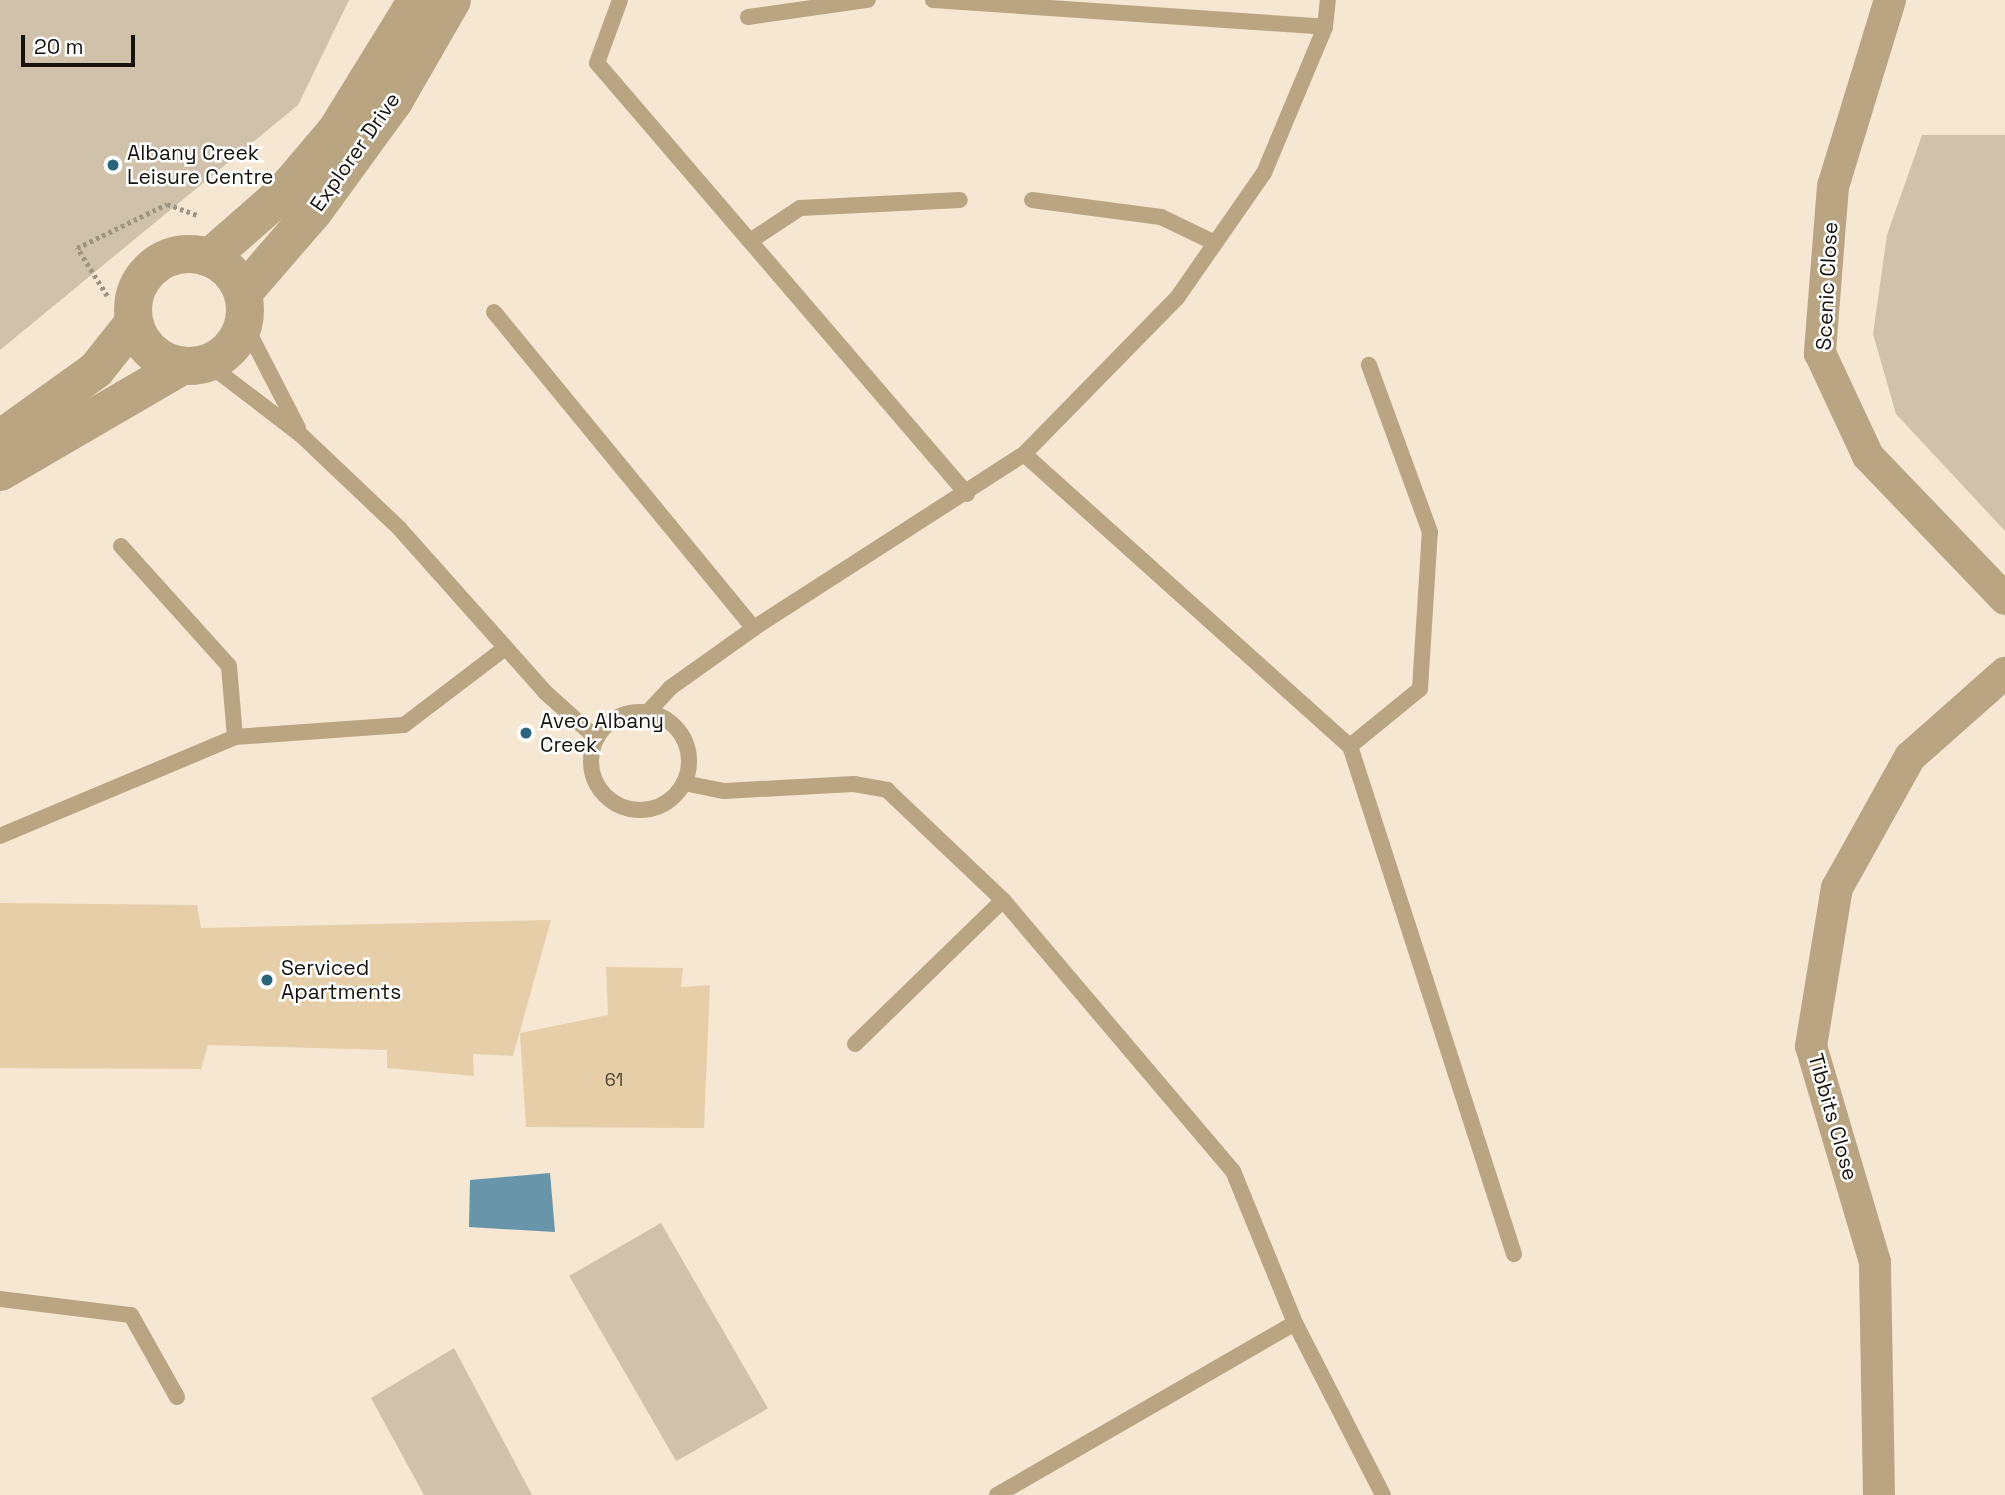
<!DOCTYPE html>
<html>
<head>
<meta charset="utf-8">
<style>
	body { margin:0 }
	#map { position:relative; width:2005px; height:1495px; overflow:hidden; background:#f5e7d1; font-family:"Space Grotesk",sans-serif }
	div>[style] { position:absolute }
	.green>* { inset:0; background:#cfc1aa; transform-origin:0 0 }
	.water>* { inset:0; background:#6895a9 }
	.building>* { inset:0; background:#e6cfa8 }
	.path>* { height:4.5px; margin-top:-2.25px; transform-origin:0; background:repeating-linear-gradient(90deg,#9e9484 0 3.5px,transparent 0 7px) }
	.service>* { height:16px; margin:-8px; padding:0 8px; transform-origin:8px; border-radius:8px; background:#baa583 }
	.service>.ring { margin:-8px; padding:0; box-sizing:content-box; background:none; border:16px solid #baa583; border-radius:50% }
	.minor>* { height:32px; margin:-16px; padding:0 16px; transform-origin:16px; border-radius:16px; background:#baa583 }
	.tertiary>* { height:38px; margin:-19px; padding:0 19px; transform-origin:19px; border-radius:19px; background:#baa583 }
	.tertiary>.ring { margin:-19px; padding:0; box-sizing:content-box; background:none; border:38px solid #baa583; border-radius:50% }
	.dots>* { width:19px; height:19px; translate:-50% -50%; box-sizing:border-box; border:4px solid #fff; border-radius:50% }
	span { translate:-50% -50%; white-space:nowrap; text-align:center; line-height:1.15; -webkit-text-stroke:5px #fff; paint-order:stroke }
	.number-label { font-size:18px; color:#4b4132 }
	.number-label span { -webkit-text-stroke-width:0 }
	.street-label { font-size:21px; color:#17120b }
	.poi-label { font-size:21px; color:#17120b }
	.left { translate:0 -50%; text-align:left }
	.scale { position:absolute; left:21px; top:35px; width:114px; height:32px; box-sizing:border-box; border:4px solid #17120b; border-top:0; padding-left:9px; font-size:21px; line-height:24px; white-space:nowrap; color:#17120b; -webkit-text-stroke:5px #fff; paint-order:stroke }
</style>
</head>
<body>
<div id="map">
	<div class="green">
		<i style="clip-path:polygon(0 0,349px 0,298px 105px,0 350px)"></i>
		<i style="clip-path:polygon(1922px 135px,2005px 135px,2005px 531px,1896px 414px,1873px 334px,1887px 235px)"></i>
		<i style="left:661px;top:1223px;width:214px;height:106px;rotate:60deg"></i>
		<i style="clip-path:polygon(454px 1348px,532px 1495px,424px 1495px,371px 1398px)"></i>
	</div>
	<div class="water">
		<i style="clip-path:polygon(550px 1173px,555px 1232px,469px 1227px,470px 1180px)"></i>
	</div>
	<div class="building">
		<i style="clip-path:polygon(0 903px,197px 905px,201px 928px,551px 920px,513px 1056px,473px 1054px,474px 1076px,387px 1068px,387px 1050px,208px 1045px,201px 1069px,0 1068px)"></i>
		<i style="clip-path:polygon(606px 967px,683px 968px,681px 987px,710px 985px,704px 1128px,526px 1127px,520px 1033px,608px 1015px)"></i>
	</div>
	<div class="path">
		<i style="left:107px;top:296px;width:57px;rotate:-122deg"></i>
		<i style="left:77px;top:248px;width:100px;rotate:-26.1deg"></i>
		<i style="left:167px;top:204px;width:32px;rotate:20deg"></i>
	</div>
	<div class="service">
		<i style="left:620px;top:0;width:67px;rotate:110.1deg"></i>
		<i style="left:597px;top:63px;width:568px;rotate:49.35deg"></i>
		<i style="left:933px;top:0;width:393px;rotate:3.9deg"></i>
		<i style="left:748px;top:17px;width:121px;rotate:-8.1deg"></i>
		<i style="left:1032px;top:200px;width:130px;rotate:7.5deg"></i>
		<i style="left:1161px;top:217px;width:60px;rotate:25.7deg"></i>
		<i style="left:750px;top:241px;width:60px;rotate:-33.4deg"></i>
		<i style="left:800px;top:208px;width:160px;rotate:-2.9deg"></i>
		<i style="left:494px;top:312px;width:409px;rotate:50.6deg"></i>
		<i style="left:244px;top:323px;width:118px;rotate:62.8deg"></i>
		<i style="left:207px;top:363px;width:117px;rotate:37.4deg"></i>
		<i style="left:300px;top:434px;width:137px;rotate:43.5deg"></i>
		<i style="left:399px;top:528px;width:220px;rotate:48.3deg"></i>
		<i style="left:545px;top:692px;width:69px;rotate:42deg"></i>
		<i style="left:1024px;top:454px;width:219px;rotate:-45.6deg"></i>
		<i style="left:1177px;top:298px;width:152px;rotate:-55.2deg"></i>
		<i style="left:1264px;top:173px;width:158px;rotate:-67.3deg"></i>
		<i style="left:1325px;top:27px;width:27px;rotate:-84deg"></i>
		<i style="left:121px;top:546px;width:161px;rotate:48deg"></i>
		<i style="left:229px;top:666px;width:71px;rotate:85.2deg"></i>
		<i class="ring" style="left:591px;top:712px;width:82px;height:82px"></i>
		<i style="left:647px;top:713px;width:34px;rotate:-47deg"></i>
		<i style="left:670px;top:688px;width:103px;rotate:-35.5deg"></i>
		<i style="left:754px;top:628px;width:321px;rotate:-32.8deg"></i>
		<i style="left:1024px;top:454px;width:438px;rotate:41.9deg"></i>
		<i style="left:1350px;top:746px;width:534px;rotate:72.11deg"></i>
		<i style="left:1350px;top:746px;width:90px;rotate:-39.2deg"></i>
		<i style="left:1420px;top:689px;width:157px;rotate:-86.4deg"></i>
		<i style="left:1430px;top:532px;width:178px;rotate:-110.1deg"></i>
		<i style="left:684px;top:783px;width:41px;rotate:11.3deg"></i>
		<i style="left:724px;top:791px;width:130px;rotate:-3.1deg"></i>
		<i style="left:854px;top:784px;width:34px;rotate:10deg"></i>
		<i style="left:887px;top:790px;width:160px;rotate:43.5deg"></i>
		<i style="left:1003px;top:900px;width:355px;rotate:49.7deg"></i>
		<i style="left:1233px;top:1171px;width:164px;rotate:67.8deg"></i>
		<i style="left:1295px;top:1323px;width:193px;rotate:62.9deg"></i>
		<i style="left:0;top:836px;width:255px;rotate:-22.8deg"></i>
		<i style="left:235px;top:737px;width:169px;rotate:-4.1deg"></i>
		<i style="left:404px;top:725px;width:127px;rotate:-37.3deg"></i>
		<i style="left:855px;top:1044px;width:206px;rotate:-44.2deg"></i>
		<i style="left:0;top:1299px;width:132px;rotate:7deg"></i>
		<i style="left:131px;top:1315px;width:94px;rotate:60.7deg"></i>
		<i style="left:997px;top:1495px;width:344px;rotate:-30deg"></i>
	</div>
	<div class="minor">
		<i style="left:1890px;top:0;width:195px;rotate:107deg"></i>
		<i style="left:1833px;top:186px;width:168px;rotate:94.5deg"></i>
		<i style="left:1820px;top:353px;width:114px;rotate:65deg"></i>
		<i style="left:1868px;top:456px;width:198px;rotate:46.2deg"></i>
		<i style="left:1879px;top:1495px;width:233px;rotate:-91deg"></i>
		<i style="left:1875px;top:1262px;width:225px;rotate:-106.5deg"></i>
		<i style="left:1811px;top:1046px;width:160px;rotate:-80.7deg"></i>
		<i style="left:1837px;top:888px;width:150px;rotate:-60.9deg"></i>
		<i style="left:1910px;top:757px;width:127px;rotate:-41.5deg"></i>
	</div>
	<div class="tertiary">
		<i class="ring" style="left:133px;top:254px;width:74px;height:74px"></i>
		<i style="left:209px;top:258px;width:100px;rotate:-41.3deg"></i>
		<i style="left:284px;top:192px;width:80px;rotate:-49.6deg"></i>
		<i style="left:336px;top:131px;width:154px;rotate:-58.3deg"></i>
		<i style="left:243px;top:293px;width:108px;rotate:-49.1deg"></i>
		<i style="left:314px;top:211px;width:136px;rotate:-54deg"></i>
		<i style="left:394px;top:101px;width:116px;rotate:-60.1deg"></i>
		<i style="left:0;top:439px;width:118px;rotate:-35.7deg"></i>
		<i style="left:96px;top:370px;width:61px;rotate:-51.6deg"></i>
		<i style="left:0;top:472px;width:211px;rotate:-30.2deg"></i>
	</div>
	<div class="dots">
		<i style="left:113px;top:165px;background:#28647c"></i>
		<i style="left:526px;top:733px;background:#28647c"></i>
		<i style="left:267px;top:980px;background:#28647c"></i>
	</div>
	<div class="number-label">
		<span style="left:614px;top:1080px">61</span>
	</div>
	<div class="street-label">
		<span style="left:355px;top:152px;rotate:-55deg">Explorer Drive</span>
		<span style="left:1827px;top:286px;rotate:-87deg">Scenic Close</span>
		<span style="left:1833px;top:1117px;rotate:74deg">Tibbits Close</span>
	</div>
	<div class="poi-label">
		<span class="left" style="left:127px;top:165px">Albany Creek<br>Leisure Centre</span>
		<span class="left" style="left:540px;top:733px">Aveo Albany<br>Creek</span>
		<span class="left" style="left:281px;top:980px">Serviced<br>Apartments</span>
	</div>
	<div class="scale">20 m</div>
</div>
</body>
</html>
